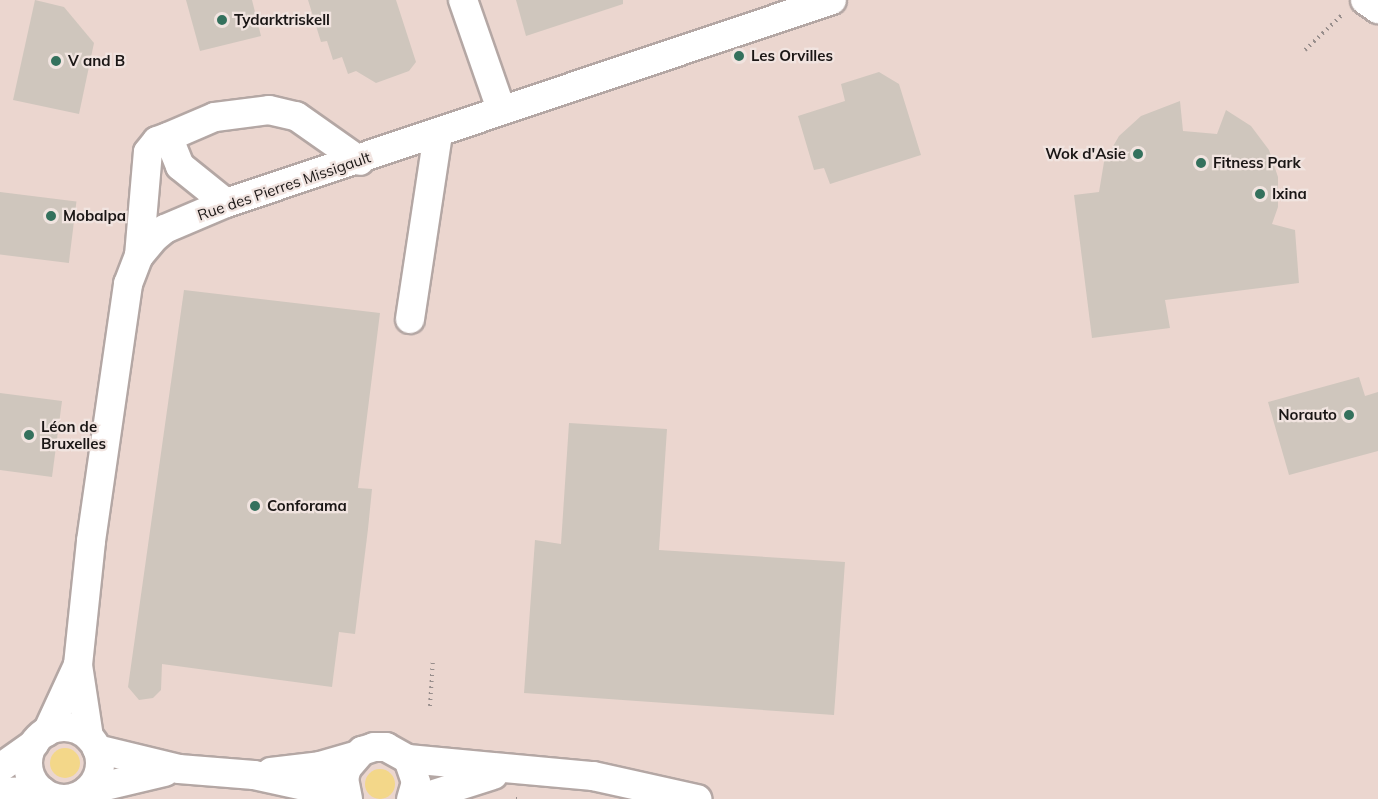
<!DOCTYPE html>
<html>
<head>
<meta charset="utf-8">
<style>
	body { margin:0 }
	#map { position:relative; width:1378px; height:799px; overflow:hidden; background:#f1e4e0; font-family:Mulish,sans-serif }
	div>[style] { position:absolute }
	.built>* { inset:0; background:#ebd6cf; transform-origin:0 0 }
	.green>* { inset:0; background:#f3d789 }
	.round { border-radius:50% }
	.building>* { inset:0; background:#cfc6bd; transform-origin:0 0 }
	.path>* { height:4px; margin-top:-2px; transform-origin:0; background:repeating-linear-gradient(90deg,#988e8c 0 1.5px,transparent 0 6px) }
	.roads { filter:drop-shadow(2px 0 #b4a7a4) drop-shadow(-2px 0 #b4a7a4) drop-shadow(0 2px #b4a7a4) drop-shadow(0 -2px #b4a7a4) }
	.minor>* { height:28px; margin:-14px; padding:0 14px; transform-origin:14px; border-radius:14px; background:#fff }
	.minor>.ring { margin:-14px; padding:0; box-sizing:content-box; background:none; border:28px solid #fff; border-radius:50% }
	.dots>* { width:16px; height:16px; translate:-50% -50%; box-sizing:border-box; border:3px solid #f1e4e0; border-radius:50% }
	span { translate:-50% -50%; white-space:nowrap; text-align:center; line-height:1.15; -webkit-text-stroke:4.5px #f1e4e0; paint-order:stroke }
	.poi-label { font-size:15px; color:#1a1615; font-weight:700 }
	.left { translate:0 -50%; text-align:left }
	.right { translate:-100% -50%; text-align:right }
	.street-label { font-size:15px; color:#1a1615 }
</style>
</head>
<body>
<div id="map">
	<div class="built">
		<i style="left:0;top:0;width:1378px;height:799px"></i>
	</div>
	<div class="green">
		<i class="round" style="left:50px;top:748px;width:30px;height:30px"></i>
		<i class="round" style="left:365px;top:769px;width:30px;height:30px"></i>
	</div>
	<div class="building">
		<i style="clip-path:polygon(35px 0,64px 7px,94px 43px,79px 114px,13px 100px)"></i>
		<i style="clip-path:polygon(186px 0,252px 0,261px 36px,200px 51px)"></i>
		<i style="clip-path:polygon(308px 0,396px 0,416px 62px,409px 71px,376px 83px,356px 71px,348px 74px,342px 57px,333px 60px,327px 41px,321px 42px)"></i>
		<i style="clip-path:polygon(516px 0,623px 0,623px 4px,526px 36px)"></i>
		<i style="clip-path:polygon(879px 72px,899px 84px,921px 155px,830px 184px,824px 168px,814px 170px,798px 116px,845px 101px,841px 84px)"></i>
		<i style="clip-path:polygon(1180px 101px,1183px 131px,1217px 134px,1226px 110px,1251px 126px,1269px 150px,1278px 177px,1278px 207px,1272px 224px,1295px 230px,1299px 283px,1165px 300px,1170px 328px,1092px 338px,1074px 195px,1099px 192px,1104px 162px,1119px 136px,1141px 116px)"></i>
		<i style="left:0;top:192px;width:77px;height:62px;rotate:7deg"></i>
		<i style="clip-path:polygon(184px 290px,380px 313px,358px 488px,372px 489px,368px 529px,355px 634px,339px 632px,332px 687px,162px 664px,161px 690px,153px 698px,139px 700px,128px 687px)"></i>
		<i style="clip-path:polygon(1359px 377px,1365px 396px,1378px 392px,1378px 451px,1289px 475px,1268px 402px)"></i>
		<i style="clip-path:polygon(0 393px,62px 401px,52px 477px,0 470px)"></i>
		<i style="clip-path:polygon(569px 423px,667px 429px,659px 550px,845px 562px,834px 715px,524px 693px,535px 540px,561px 544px)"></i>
	</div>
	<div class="path">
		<i style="left:1305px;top:50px;width:52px;rotate:-43.5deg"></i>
		<i style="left:430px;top:706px;width:46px;rotate:-86.3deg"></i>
		<i style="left:516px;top:799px;width:5px"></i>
	</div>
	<div class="roads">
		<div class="minor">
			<i style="left:463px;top:0;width:115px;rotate:70.8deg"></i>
			<i style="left:1365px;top:0;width:16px;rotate:35deg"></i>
			<i style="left:226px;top:203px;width:59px;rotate:-141.2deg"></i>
			<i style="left:180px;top:166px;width:31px;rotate:-112deg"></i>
			<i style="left:168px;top:137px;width:51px;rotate:-23.1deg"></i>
			<i style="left:215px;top:117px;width:54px;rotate:-7.4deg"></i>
			<i style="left:269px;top:110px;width:28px;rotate:13deg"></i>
			<i style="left:296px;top:116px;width:78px;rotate:35.1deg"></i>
			<i style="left:139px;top:256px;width:104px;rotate:-85.1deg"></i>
			<i style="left:148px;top:152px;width:14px;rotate:-51deg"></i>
			<i style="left:157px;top:141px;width:12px;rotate:-20deg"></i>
			<i style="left:410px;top:319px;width:187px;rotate:-81.4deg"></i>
			<i class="ring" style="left:28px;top:727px;width:44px;height:44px"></i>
			<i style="left:47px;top:732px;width:74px;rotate:-65.2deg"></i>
			<i style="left:89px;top:737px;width:73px;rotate:-98.7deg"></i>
			<i style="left:78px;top:665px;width:125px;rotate:-84deg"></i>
			<i style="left:91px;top:541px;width:260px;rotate:-81.8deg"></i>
			<i style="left:128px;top:284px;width:30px;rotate:-69deg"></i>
			<i style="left:139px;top:256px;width:25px;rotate:-50deg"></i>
			<i style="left:155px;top:237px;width:13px;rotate:-39deg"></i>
			<i style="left:165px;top:229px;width:66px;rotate:-23.1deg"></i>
			<i style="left:226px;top:203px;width:639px;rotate:-18.52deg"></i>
			<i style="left:97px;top:749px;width:84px;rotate:13.7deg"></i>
			<i style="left:179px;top:769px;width:75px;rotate:4.6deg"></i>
			<i style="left:254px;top:775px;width:75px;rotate:12.4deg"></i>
			<i style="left:327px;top:791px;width:20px;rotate:24deg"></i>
			<i style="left:408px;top:759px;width:186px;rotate:5.3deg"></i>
			<i style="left:593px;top:776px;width:107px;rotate:12.5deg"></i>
			<i style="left:0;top:768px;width:42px;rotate:-35.2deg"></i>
			<i style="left:271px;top:772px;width:49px;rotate:-7deg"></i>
			<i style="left:320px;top:766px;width:37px;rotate:-16deg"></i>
			<i style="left:88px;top:790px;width:79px;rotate:-13.2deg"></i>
			<i style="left:0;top:792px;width:42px;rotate:-1.4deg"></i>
			<i style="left:348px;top:799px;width:20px;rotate:-101deg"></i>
			<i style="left:344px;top:779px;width:11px;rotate:-75deg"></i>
			<i style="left:347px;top:768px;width:23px;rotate:-49deg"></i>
			<i style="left:362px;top:751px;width:13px;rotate:-18deg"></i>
			<i style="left:374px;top:747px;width:12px"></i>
			<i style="left:386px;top:747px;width:25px;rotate:29deg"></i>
			<i style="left:408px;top:759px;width:24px;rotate:71deg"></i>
			<i style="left:416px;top:782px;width:18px;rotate:106deg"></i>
			<i style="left:418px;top:799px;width:79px;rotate:-17.7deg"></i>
		</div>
	</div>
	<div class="dots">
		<i style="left:222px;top:20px;background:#34715d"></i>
		<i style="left:739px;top:56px;background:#34715d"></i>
		<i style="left:56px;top:61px;background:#34715d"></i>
		<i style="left:1138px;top:154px;background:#34715d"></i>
		<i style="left:1201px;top:163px;background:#34715d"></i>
		<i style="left:1260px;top:194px;background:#34715d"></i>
		<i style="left:51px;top:216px;background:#34715d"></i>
		<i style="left:1349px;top:415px;background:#34715d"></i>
		<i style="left:29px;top:435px;background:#34715d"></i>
		<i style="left:255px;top:506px;background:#34715d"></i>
	</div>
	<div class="poi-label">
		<span class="left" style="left:234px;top:20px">Tydarktriskell</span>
		<span class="left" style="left:751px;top:56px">Les Orvilles</span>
		<span class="left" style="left:68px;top:61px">V and B</span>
		<span class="right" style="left:1126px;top:154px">Wok d'Asie</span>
		<span class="left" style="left:1213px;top:163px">Fitness Park</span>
		<span class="left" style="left:1272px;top:194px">Ixina</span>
		<span class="left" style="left:63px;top:216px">Mobalpa</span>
		<span class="right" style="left:1337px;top:415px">Norauto</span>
		<span class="left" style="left:41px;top:435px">Léon de<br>Bruxelles</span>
		<span class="left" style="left:267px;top:506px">Conforama</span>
	</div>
	<div class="street-label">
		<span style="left:284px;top:186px;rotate:-19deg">Rue des Pierres Missigault</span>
	</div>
</div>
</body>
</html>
